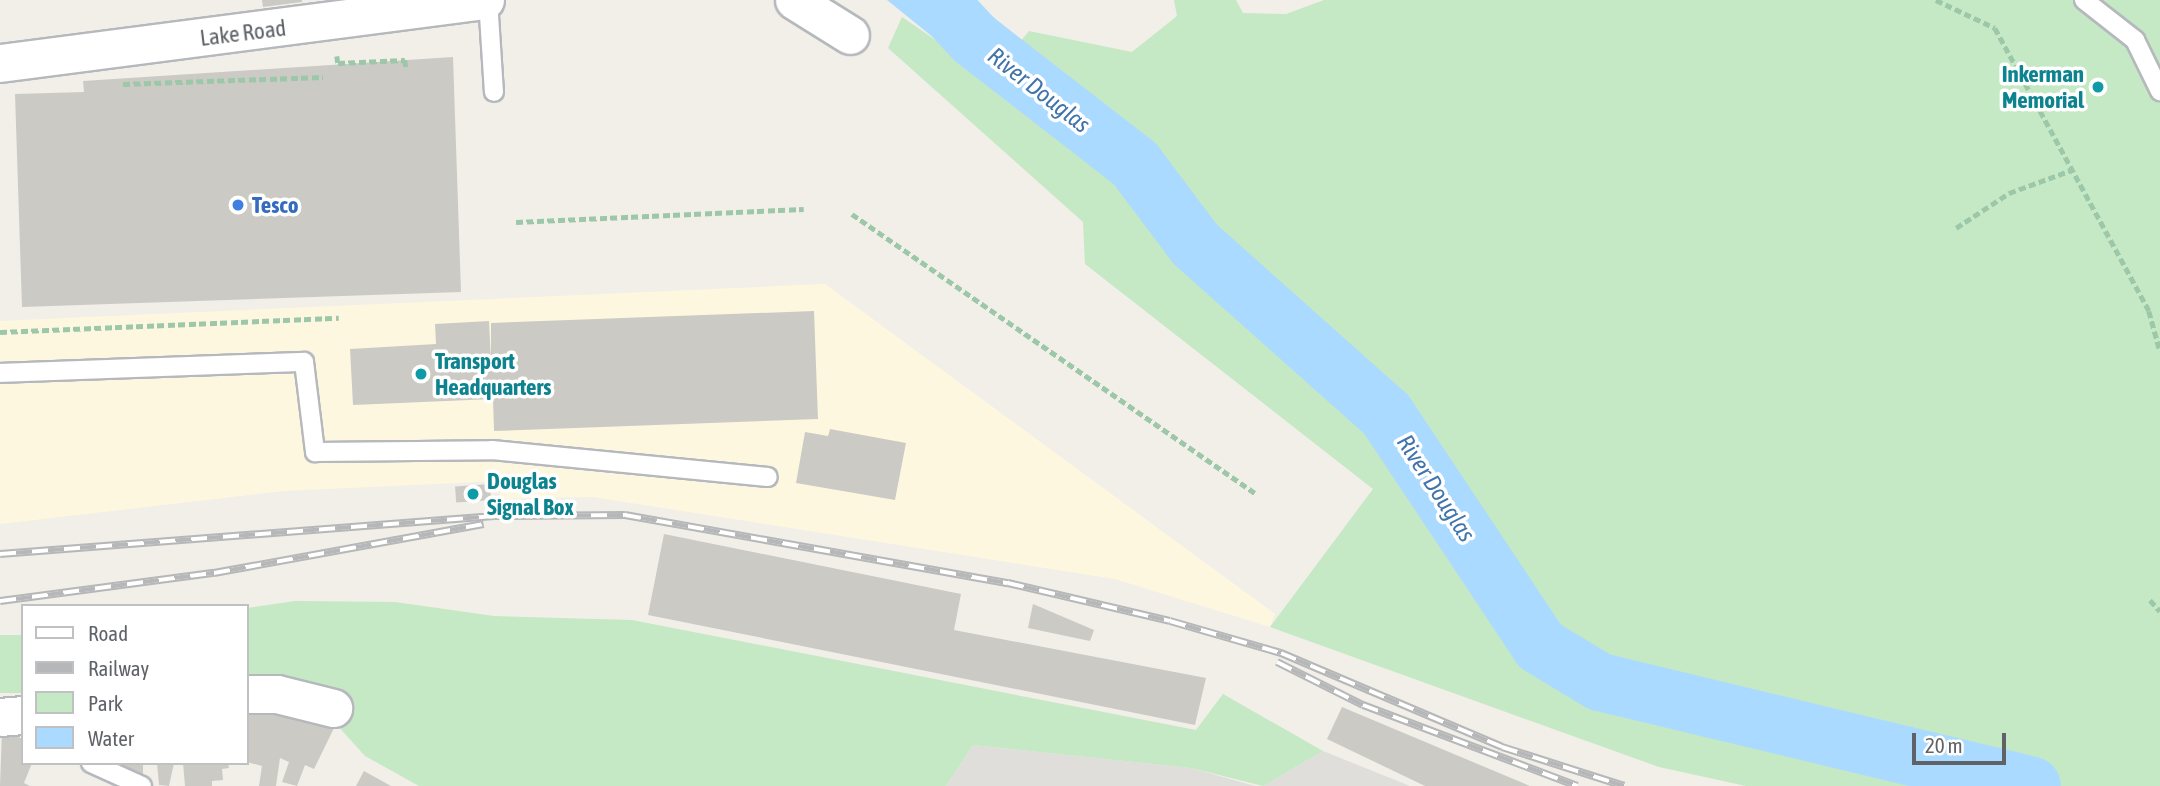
<!DOCTYPE html>
<html>
<head>
<meta charset="utf-8">
<style>
	body { margin:0 }
	#map { position:relative; width:2160px; height:786px; overflow:hidden; background:#f1efe8; font-family:"Asap Condensed",sans-serif }
	div>[style] { position:absolute }
	.commercial>* { inset:0; background:#fef7e0 }
	.industrial>* { inset:0; background:#e0deda }
	.green>* { inset:0; background:#c5e8c5; transform-origin:0 0 }
	.water>* { inset:0; background:#aadaff }
	.river>* { height:58px; margin:-29px; padding:0 29px; transform-origin:29px; border-radius:29px; background:#aadaff }
	.building>* { inset:0; background:#cccac5; transform-origin:0 0 }
	.path>* { height:4.5px; margin-top:-2.25px; transform-origin:0; background:repeating-linear-gradient(90deg,#9cc7a9 0 7px,transparent 0 10.5px) }
	.roads { filter:drop-shadow(2px 0 #b5b8bc) drop-shadow(-2px 0 #b5b8bc) drop-shadow(0 2px #b5b8bc) drop-shadow(0 -2px #b5b8bc) }
	.service>* { height:18px; margin:-9px; padding:0 9px; transform-origin:9px; border-radius:9px; background:#fff }
	.minor>* { height:37px; margin:-18.5px; padding:0 18.5px; transform-origin:18.5px; border-radius:18.5px; background:#fff }
	.rail>* { height:8px; margin-top:-4px; transform-origin:0; background:repeating-linear-gradient(90deg,#fff 0 16px,#b6b7b8 0 32px); box-sizing:border-box; border-block:2px solid #b6b7b8 }
	.dots>* { width:19px; height:19px; translate:-50% -50%; box-sizing:border-box; border:4px solid #fff; border-radius:50% }
	span { translate:-50% -50%; white-space:nowrap; text-align:center; line-height:1.15; -webkit-text-stroke:7px #fff; paint-order:stroke }
	.street-label { font-size:23px; color:#5f6368 }
	.culture-label { font-size:23px; color:#0d838f; font-weight:700 }
	.right { translate:-100% -50%; text-align:right }
	.left { translate:0 -50%; text-align:left }
	.shop-label { font-size:23px; color:#366cbe; font-weight:700 }
	.water-label { font-size:24px; color:#4174aa; font-style:italic }
	.legend { position:absolute; left:21px; top:604px; width:228px; height:161px; box-sizing:border-box; background:#fff; border:2px solid #bfc1c3; margin:0; padding:9px 12px; list-style:none; font-size:21px; color:#5f6368 }
	.legend li { display:flex; align-items:center; gap:14px; height:35px }
	.legend b { width:35px; border:2px solid #bfc1c3 }
	.scale { position:absolute; left:1912px; top:733px; width:94px; height:32px; box-sizing:border-box; border:4px solid #5f6368; border-top:0; padding-left:9px; font-size:21px; line-height:24px; white-space:nowrap; color:#5f6368; -webkit-text-stroke:5px #fff; paint-order:stroke }
</style>
</head>
<body>
<div id="map">
	<div class="commercial">
		<i style="clip-path:polygon(825px 284px,1275px 614px,1270px 627px,1115px 579px,593px 497px,501px 499px,498px 481px,284px 491px,0 524px,0 321px)"></i>
	</div>
	<div class="industrial">
		<i style="clip-path:polygon(973px 745px,1191px 768px,1255px 786px,946px 786px)"></i>
		<i style="clip-path:polygon(1323px 751px,1410px 786px,1263px 786px)"></i>
	</div>
	<div class="green">
		<i style="clip-path:polygon(1174px 0,1236px 0,1243px 13px,1286px 14px,1324px 0,2160px 0,2160px 786px,1746px 786px,1659px 767px,1270px 627px,1373px 489px,1085px 264px,1083px 222px,888px 48px,902px 17px,956px 54px,1033px 50px,1020px 42px,1029px 31px,1132px 52px,1177px 16px)"></i>
		<i style="clip-path:polygon(295px 601px,395px 602px,494px 616px,632px 620px,1196px 730px,1223px 694px,1323px 751px,1263px 786px,1191px 768px,973px 745px,946px 786px,419px 786px,365px 756px,336px 724px,349px 697px,285px 676px,247px 674px,247px 608px)"></i>
		<i style="left:23px;top:635px;width:58px;height:23px;rotate:90deg"></i>
	</div>
	<div class="water">
		<i style="clip-path:polygon(887px 0,963px 0,1128px 123px,1102px 163px,1039px 123px)"></i>
	</div>
	<div class="river">
		<i style="left:938px;top:0;width:53px;rotate:47.3deg"></i>
		<i style="left:974px;top:39px;width:204px;rotate:37.8deg"></i>
		<i style="left:1135px;top:164px;width:100px;rotate:53.1deg"></i>
		<i style="left:1195px;top:244px;width:256px;rotate:41.7deg"></i>
		<i style="left:1386px;top:414px;width:278px;rotate:56.4deg"></i>
		<i style="left:1540px;top:646px;width:70px;rotate:31deg"></i>
		<i style="left:1600px;top:682px;width:444px;rotate:13.5deg"></i>
	</div>
	<div class="building">
		<i style="clip-path:polygon(262px 0,302px 0,302px 2px,263px 7px)"></i>
		<i style="clip-path:polygon(453px 57px,461px 292px,22px 307px,15px 94px,84px 92px,83px 81px)"></i>
		<i style="clip-path:polygon(814px 311px,818px 419px,494px 431px,493px 399px,353px 405px,350px 349px,436px 344px,435px 324px,489px 321px,491px 361px,491px 323px)"></i>
		<i style="clip-path:polygon(830px 429px,906px 443px,895px 500px,796px 483px,805px 432px,828px 436px)"></i>
		<i style="left:490px;top:484px;width:16px;height:35px;rotate:86deg"></i>
		<i style="clip-path:polygon(664px 534px,961px 594px,954px 630px,1206px 678px,1195px 725px,648px 615px)"></i>
		<i style="clip-path:polygon(1033px 604px,1094px 630px,1090px 641px,1028px 628px)"></i>
		<i style="clip-path:polygon(247px 705px,336px 724px,314px 769px,305px 765px,297px 786px,282px 782px,289px 762px,280px 758px,276px 786px,259px 786px,262px 766px,247px 762px)"></i>
		<i style="clip-path:polygon(1342px 707px,1530px 786px,1425px 786px,1327px 739px)"></i>
		<i style="clip-path:polygon(2px 731px,23px 739px,23px 763px,32px 763px,24px 783px,30px 786px,0 786px)"></i>
		<i style="clip-path:polygon(123px 763px,143px 763px,143px 779px,121px 769px)"></i>
		<i style="clip-path:polygon(157px 763px,174px 763px,169px 786px,159px 785px)"></i>
		<i style="clip-path:polygon(183px 763px,228px 763px,229px 768px,222px 769px,223px 780px,212px 781px,212px 786px,185px 786px)"></i>
		<i style="clip-path:polygon(364px 771px,391px 786px,356px 786px)"></i>
	</div>
	<div class="path">
		<i style="left:1936px;top:0;width:65px;rotate:25.4deg"></i>
		<i style="left:1995px;top:28px;width:322px;rotate:61.4deg"></i>
		<i style="left:2149px;top:311px;width:41px;rotate:74.6deg"></i>
		<i style="left:337px;top:56px;width:7px;rotate:82deg"></i>
		<i style="left:338px;top:63px;width:67px;rotate:-2.6deg"></i>
		<i style="left:405px;top:60px;width:8px;rotate:83deg"></i>
		<i style="left:123px;top:84px;width:200px;rotate:-2deg"></i>
		<i style="left:852px;top:214px;width:490px;rotate:34.7deg"></i>
		<i style="left:516px;top:222px;width:288px;rotate:-2.6deg"></i>
		<i style="left:1956px;top:228px;width:64px;rotate:-33.4deg"></i>
		<i style="left:2009px;top:193px;width:67px;rotate:-20.1deg"></i>
		<i style="left:0;top:332px;width:339px;rotate:-2.4deg"></i>
		<i style="left:2150px;top:600px;width:15px;rotate:48deg"></i>
	</div>
	<div class="roads">
		<div class="service">
			<i style="left:488px;top:0;width:92px;rotate:86.3deg"></i>
			<i style="left:2084px;top:0;width:65px;rotate:38.1deg"></i>
			<i style="left:2135px;top:40px;width:57px;rotate:63.9deg"></i>
			<i style="left:0;top:373px;width:304px;rotate:-2.1deg"></i>
			<i style="left:304px;top:362px;width:91px;rotate:83deg"></i>
			<i style="left:315px;top:452px;width:177px;rotate:-0.6deg"></i>
			<i style="left:492px;top:450px;width:277px;rotate:5.6deg"></i>
			<i style="left:91px;top:763px;width:56px;rotate:24.3deg"></i>
		</div>
		<div class="minor">
			<i style="left:794px;top:0;width:66px;rotate:32deg"></i>
			<i style="left:0;top:63px;width:489px;rotate:-7.4deg"></i>
			<i style="left:247px;top:694px;width:30px"></i>
			<i style="left:277px;top:694px;width:58px;rotate:14deg"></i>
			<i style="left:0;top:717px;width:23px;rotate:-5deg"></i>
		</div>
	</div>
	<div class="rail">
		<i style="left:0;top:554px;width:496px;rotate:-4.4deg"></i>
		<i style="left:495px;top:516px;width:130px;rotate:-0.4deg"></i>
		<i style="left:625px;top:515px;width:389px;rotate:10.1deg"></i>
		<i style="left:1008px;top:583px;width:166px;rotate:13.2deg"></i>
		<i style="left:1170px;top:621px;width:116px;rotate:16.1deg"></i>
		<i style="left:1281px;top:653px;width:240px;rotate:23deg"></i>
		<i style="left:1502px;top:747px;width:128px;rotate:17.7deg"></i>
		<i style="left:0;top:601px;width:216px;rotate:-7.5deg"></i>
		<i style="left:214px;top:573px;width:274px;rotate:-10.3deg"></i>
		<i style="left:1277px;top:662px;width:96px;rotate:26.6deg"></i>
		<i style="left:1363px;top:705px;width:229px;rotate:20.7deg"></i>
	</div>
	<div class="dots">
		<i style="left:2098px;top:87px;background:#0f9aa8"></i>
		<i style="left:238px;top:205px;background:#3f7fe0"></i>
		<i style="left:421px;top:374px;background:#0f9aa8"></i>
		<i style="left:473px;top:494px;background:#0f9aa8"></i>
	</div>
	<div class="street-label">
		<span style="left:243px;top:33px;rotate:-7deg">Lake Road</span>
	</div>
	<div class="culture-label">
		<span class="right" style="left:2084px;top:87px">Inkerman<br>Memorial</span>
		<span class="left" style="left:435px;top:374px">Transport<br>Headquarters</span>
		<span class="left" style="left:487px;top:494px">Douglas<br>Signal Box</span>
	</div>
	<div class="shop-label">
		<span class="left" style="left:252px;top:205px">Tesco</span>
	</div>
	<div class="water-label">
		<span style="left:1039px;top:90px;rotate:38deg">River Douglas</span>
		<span style="left:1436px;top:488px;rotate:57deg">River Douglas</span>
	</div>
	<ul class="legend">
	<li><b style="height:9px;background:#fff"></b>Road</li>
	<li><b style="height:9px;background:#b6b7b8"></b>Railway</li>
	<li><b style="height:19px;background:#c5e8c5"></b>Park</li>
	<li><b style="height:19px;background:#aadaff"></b>Water</li>
	</ul>
	<div class="scale">20 m</div>
</div>
</body>
</html>
